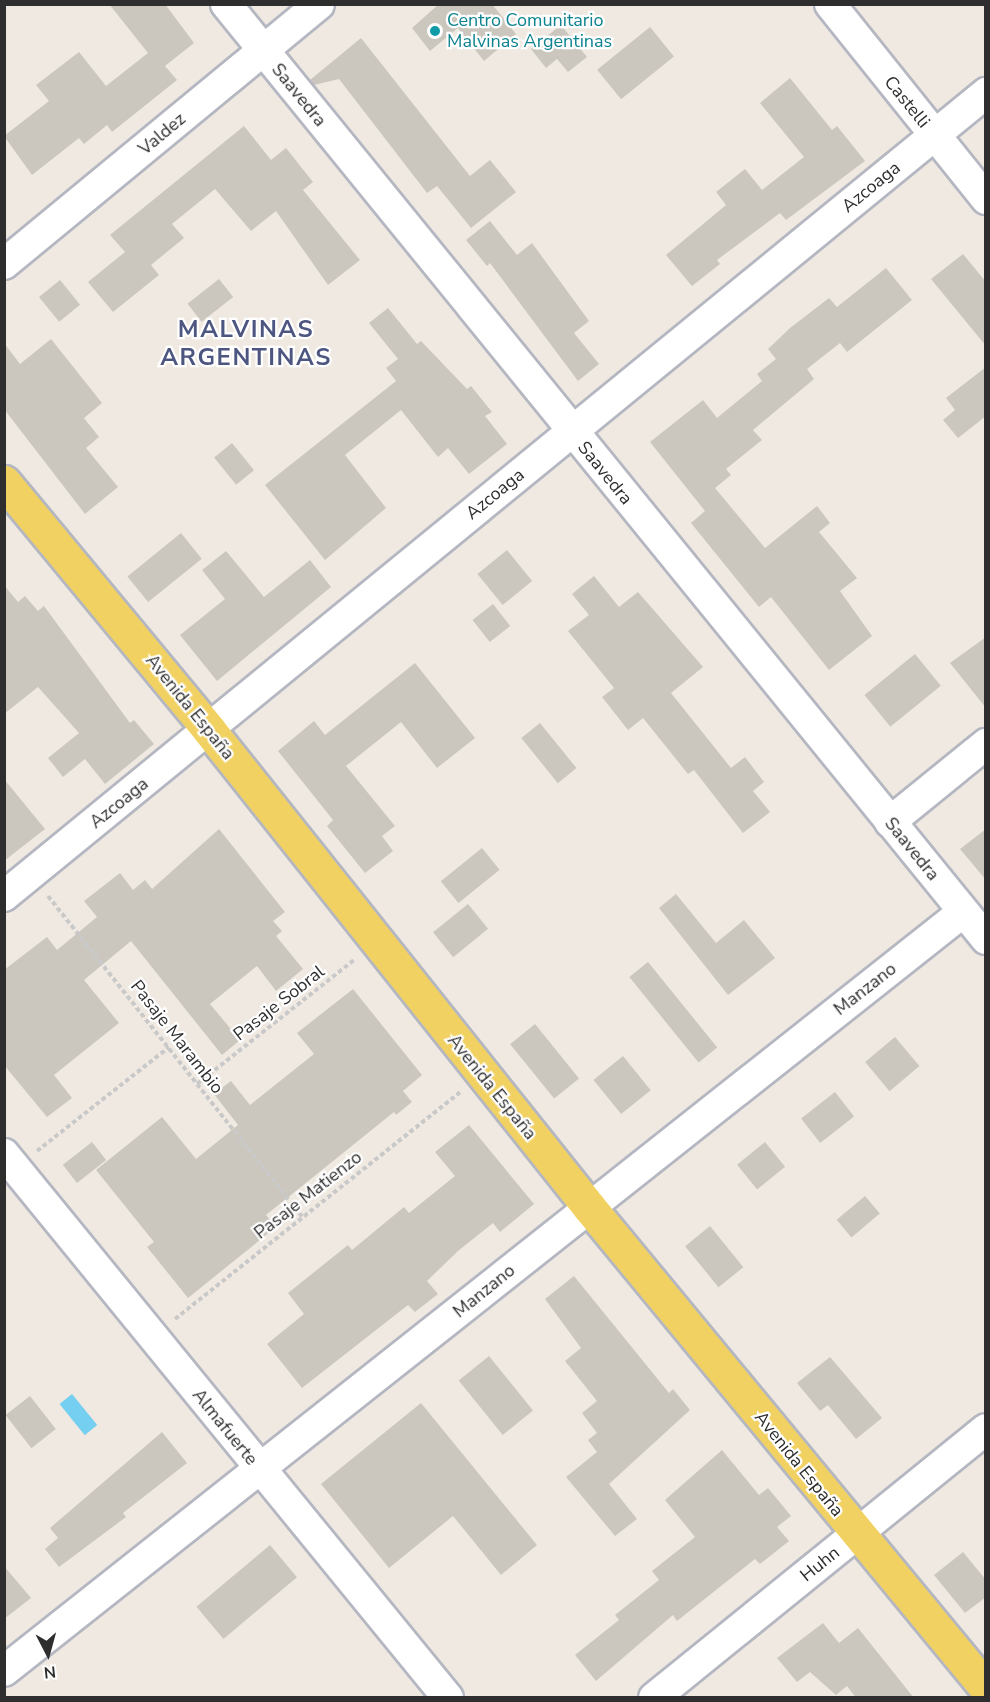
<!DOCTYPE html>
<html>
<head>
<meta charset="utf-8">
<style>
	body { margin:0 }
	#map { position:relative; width:990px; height:1702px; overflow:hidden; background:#efe9e1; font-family:"Nunito Sans",sans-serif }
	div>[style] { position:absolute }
	.water>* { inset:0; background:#75cff0; transform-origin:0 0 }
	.building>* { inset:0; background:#cbc7bf; transform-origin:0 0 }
	.path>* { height:4px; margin-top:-2px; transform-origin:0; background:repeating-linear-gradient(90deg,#c9c9c9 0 4.5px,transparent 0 7.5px) }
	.roads { filter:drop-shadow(2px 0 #b4b7c1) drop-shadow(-2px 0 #b4b7c1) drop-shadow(0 2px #b4b7c1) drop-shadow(0 -2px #b4b7c1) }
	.minor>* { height:30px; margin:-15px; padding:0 15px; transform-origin:15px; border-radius:15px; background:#fff }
	.major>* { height:33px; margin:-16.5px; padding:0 16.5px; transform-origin:16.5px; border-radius:16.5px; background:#f2d163 }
	.dots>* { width:16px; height:16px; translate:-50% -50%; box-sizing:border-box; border:3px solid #fff; border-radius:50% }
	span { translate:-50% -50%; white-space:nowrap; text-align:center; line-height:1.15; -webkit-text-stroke:4.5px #fff; paint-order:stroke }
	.culture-label { font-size:18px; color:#0d838f }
	.left { translate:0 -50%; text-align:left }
	.street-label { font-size:18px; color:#2e2e2e }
	.district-label { font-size:24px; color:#4d5680; font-weight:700; letter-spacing:1.5px }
	.frame { position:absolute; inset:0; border:6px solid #2e2e2e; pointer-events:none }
	.north { position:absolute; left:18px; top:1624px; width:60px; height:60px; -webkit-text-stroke:4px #fff; paint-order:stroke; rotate:174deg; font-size:16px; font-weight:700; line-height:24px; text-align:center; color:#2e2e2e }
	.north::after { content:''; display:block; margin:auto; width:21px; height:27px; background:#2e2e2e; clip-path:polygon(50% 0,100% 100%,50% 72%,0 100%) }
</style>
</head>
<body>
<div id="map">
	<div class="water">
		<i style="left:72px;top:1394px;width:40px;height:16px;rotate:51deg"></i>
	</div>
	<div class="building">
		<i style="clip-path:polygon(109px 4px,165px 4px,194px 43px,165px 66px,177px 80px,112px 132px,107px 125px,84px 144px,79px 138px,32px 175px,4px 136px,49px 101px,36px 85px,79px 52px,106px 86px,148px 53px)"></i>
		<i style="clip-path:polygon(439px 4px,492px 4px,516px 34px,484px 61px,458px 28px,430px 51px,412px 28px)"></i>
		<i style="clip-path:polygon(561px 25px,587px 57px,568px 72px,557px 59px,546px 68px,531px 49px)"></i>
		<i style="left:650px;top:27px;width:38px;height:68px;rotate:51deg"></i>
		<i style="clip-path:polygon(361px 38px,470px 176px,490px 160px,516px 192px,471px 228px,437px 186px,427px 193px,339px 79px,314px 85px,310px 80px)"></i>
		<i style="clip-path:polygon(790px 78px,832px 130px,837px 126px,865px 161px,786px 220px,780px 213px,717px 260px,720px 264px,692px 286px,666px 255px,726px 205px,716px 192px,745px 169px,762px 190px,804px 157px,760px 103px)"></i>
		<i style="clip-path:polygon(244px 126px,271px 160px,286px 148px,313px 182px,303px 190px,360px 260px,328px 285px,276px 211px,251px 231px,215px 189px,172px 224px,184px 238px,151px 265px,159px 275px,113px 312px,88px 282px,125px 252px,110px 235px)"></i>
		<i style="clip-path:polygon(490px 221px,517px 255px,532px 243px,589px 321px,574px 333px,599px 364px,578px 381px,490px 263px,487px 266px,466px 240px)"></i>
		<i style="clip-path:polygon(963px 254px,986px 282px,986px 346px,931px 279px)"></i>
		<i style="clip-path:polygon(886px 268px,912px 300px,847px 352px,840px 343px,807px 369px,814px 379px,753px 430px,762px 440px,726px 469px,731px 475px,715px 488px,765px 548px,817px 506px,830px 523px,819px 532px,857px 578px,840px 591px,872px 636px,829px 670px,771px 597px,759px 607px,691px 523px,705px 511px,650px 442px,703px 400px,717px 418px,762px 381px,757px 374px,776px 359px,768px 349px,790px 328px,829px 298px,837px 307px)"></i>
		<i style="left:219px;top:279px;width:23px;height:40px;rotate:52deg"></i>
		<i style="left:60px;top:280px;width:32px;height:27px;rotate:51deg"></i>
		<i style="clip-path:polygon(388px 308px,417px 344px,421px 341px,467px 389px,471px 386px,492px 412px,485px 416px,507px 444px,469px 474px,448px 448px,438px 457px,401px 410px,345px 455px,386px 508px,325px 560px,265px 485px,396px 381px,386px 368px,398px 359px,369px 323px)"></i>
		<i style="clip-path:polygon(51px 339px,102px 403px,84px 418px,99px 437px,86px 448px,118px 487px,85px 514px,4px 409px,4px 343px,20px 364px)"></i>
		<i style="clip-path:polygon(986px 367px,986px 416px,958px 438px,943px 420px,955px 410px,946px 398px)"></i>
		<i style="left:232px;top:443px;width:35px;height:23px;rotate:51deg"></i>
		<i style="left:181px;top:533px;width:33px;height:69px;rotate:51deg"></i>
		<i style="left:507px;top:550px;width:40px;height:38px;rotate:51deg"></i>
		<i style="clip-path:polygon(226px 551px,264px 597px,310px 560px,331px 587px,217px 681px,180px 635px,225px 599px,202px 570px)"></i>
		<i style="clip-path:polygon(594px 576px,619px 607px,638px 592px,703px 667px,671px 693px,731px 768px,745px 757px,764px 782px,753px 791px,770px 812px,743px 833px,694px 770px,688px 774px,643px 718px,628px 730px,602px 697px,614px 688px,568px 631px,589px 615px,572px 594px)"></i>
		<i style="clip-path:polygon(4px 585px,18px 602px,25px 596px,38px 611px,44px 606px,130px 723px,134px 720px,154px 744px,105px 784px,85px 759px,63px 777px,48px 758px,79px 733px,38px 687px,4px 714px)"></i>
		<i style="left:493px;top:604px;width:28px;height:26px;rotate:52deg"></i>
		<i style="clip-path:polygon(986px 637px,986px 708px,950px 663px)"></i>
		<i style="left:915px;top:654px;width:41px;height:65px;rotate:51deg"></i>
		<i style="clip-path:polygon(415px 663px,475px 738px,437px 768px,401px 722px,346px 766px,395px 826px,382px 836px,393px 851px,365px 873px,327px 826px,333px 820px,278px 751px,314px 721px,325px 735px)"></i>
		<i style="left:540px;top:723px;width:58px;height:24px;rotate:51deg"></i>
		<i style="clip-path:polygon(4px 779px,45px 829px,4px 861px)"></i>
		<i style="clip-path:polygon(219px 829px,285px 912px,273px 921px,282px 931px,276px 936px,303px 969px,276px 991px,257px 966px,210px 1004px,240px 1040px,222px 1055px,131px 941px,84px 980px,119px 1023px,54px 1075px,72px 1098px,47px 1117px,4px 1065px,4px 970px,47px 937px,57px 950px,97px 917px,84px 901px,120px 873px,133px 890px,145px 880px,152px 889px)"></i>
		<i style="clip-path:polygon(986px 829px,986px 880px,960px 849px)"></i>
		<i style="left:482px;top:848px;width:28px;height:53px;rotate:51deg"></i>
		<i style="clip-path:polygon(676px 894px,716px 943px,744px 920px,775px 958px,728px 995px,659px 908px)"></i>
		<i style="left:468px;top:904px;width:32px;height:45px;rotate:51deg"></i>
		<i style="left:648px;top:962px;width:110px;height:24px;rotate:51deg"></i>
		<i style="clip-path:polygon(353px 989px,422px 1075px,403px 1091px,412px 1102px,396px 1115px,394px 1112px,266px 1215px,276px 1227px,188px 1298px,147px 1247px,154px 1242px,96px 1170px,162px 1117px,196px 1159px,238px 1125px,214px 1094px,231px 1081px,250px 1105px,314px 1054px,297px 1033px)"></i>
		<i style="left:535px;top:1024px;width:70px;height:32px;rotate:51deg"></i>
		<i style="left:895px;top:1037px;width:38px;height:39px;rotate:50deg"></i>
		<i style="left:623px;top:1056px;width:44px;height:38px;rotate:51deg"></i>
		<i style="left:835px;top:1092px;width:31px;height:43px;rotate:52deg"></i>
		<i style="clip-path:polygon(469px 1125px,534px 1204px,500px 1232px,493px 1223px,458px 1251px,427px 1281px,438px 1294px,415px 1312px,408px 1305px,302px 1388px,267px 1344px,304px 1314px,288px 1293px,348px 1245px,352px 1250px,404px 1207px,409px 1213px,455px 1176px,435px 1152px)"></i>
		<i style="left:92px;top:1142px;width:23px;height:37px;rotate:52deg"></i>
		<i style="left:765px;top:1142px;width:32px;height:36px;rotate:51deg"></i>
		<i style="left:865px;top:1196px;width:23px;height:37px;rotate:50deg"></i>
		<i style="left:710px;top:1226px;width:53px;height:32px;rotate:51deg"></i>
		<i style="clip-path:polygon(574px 1276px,669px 1393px,673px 1389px,690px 1410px,609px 1484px,637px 1519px,615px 1536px,566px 1477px,597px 1452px,588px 1440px,597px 1433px,582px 1413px,597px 1401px,565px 1361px,581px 1348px,545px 1299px)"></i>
		<i style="left:489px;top:1356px;width:70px;height:39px;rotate:51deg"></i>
		<i style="clip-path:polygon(830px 1357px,882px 1418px,856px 1439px,828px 1405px,820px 1411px,797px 1383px)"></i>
		<i style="left:30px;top:1396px;width:42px;height:31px;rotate:52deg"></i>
		<i style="clip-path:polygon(421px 1403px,537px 1545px,501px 1575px,453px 1516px,389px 1568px,321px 1484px)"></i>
		<i style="clip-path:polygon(162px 1432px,187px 1463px,123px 1513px,126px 1517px,59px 1567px,45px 1549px,58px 1538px,50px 1528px)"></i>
		<i style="clip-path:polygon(722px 1450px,759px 1495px,768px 1488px,791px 1516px,777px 1527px,789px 1541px,760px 1564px,755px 1559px,677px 1621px,673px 1615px,596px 1681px,575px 1655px,619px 1620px,615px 1615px,659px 1580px,652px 1571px,695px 1537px,665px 1500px)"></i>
		<i style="left:270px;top:1545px;width:42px;height:96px;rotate:50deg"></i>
		<i style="clip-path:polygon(963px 1552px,986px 1580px,986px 1597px,965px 1613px,934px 1575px)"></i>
		<i style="clip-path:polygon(4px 1566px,31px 1598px,4px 1619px)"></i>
		<i style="clip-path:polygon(823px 1623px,839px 1643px,858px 1628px,914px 1698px,856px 1698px,847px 1686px,836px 1695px,810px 1672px,797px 1682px,777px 1658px)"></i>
	</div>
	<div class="path">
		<i style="left:48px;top:896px;width:409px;rotate:51.6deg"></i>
		<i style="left:197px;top:1084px;width:200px;rotate:-38.3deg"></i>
		<i style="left:37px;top:1151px;width:168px;rotate:-38.2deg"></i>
		<i style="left:175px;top:1319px;width:364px;rotate:-38.5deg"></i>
	</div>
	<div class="roads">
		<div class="minor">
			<i style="left:226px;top:4px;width:1205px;rotate:50.89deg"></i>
			<i style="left:830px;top:4px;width:250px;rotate:51.3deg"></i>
			<i style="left:4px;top:264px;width:408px;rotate:-39.5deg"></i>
			<i style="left:890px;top:822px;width:124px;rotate:-39.1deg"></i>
			<i style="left:4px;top:896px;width:1269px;rotate:-39.27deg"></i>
			<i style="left:4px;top:1154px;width:702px;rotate:50.78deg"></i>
			<i style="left:4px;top:1671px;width:1223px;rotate:-38.36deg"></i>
			<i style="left:654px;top:1698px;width:427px;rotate:-39deg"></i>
		</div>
		<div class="major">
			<i style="left:4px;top:482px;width:322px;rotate:50.4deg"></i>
			<i style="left:209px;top:730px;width:610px;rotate:51.46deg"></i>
			<i style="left:589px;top:1207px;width:624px;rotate:50.46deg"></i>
		</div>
	</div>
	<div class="dots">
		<i style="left:435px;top:31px;background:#0f9aa8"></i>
	</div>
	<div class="culture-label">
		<span class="left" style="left:447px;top:31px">Centro Comunitario<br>Malvinas Argentinas</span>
	</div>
	<div class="street-label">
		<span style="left:299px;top:95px;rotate:51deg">Saavedra</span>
		<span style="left:907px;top:102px;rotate:51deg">Castelli</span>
		<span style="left:162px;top:134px;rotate:-40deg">Valdez</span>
		<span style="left:871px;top:187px;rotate:-39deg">Azcoaga</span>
		<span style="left:605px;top:473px;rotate:51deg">Saavedra</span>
		<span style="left:495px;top:494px;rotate:-39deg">Azcoaga</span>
		<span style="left:190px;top:707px;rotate:51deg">Avenida España</span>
		<span style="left:119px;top:803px;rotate:-39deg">Azcoaga</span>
		<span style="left:912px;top:849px;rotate:51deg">Saavedra</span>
		<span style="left:865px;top:989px;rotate:-38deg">Manzano</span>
		<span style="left:279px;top:1003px;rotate:-38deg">Pasaje Sobral</span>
		<span style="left:177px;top:1037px;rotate:52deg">Pasaje Marambio</span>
		<span style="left:492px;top:1087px;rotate:51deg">Avenida España</span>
		<span style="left:308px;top:1195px;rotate:-38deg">Pasaje Matienzo</span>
		<span style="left:484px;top:1291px;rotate:-39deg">Manzano</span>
		<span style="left:225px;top:1427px;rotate:51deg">Almafuerte</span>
		<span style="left:799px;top:1464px;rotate:51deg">Avenida España</span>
		<span style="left:820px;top:1564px;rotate:-39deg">Huhn</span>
	</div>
	<div class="district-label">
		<span style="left:246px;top:344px">MALVINAS<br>ARGENTINAS</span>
	</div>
	<div class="frame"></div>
	<div class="north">N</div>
</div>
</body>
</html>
